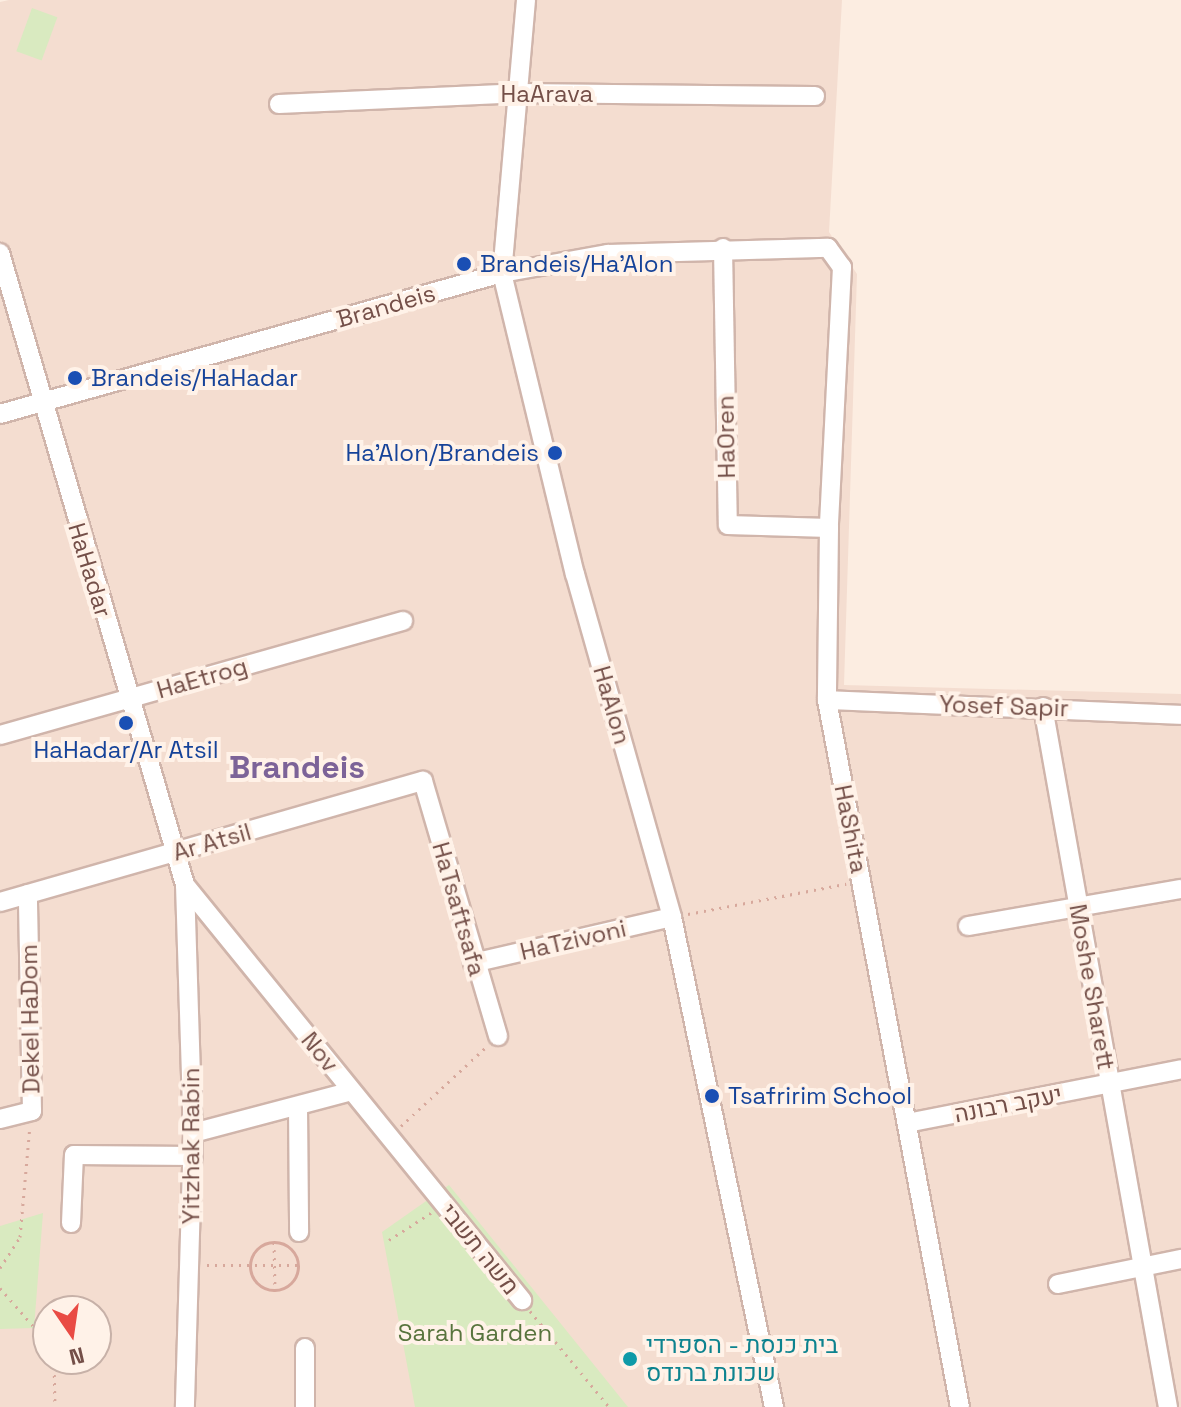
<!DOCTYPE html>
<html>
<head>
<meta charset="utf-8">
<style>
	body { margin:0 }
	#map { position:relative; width:1181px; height:1407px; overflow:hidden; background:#fcede1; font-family:"Space Grotesk",Heebo,sans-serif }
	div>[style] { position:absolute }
	.residential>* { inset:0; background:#f4ddd0 }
	.green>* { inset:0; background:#d9eac0; transform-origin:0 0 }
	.path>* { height:3px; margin-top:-1.5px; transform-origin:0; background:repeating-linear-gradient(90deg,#d7a89c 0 2px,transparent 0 8px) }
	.path>.ring { margin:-1.5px; padding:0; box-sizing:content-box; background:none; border:3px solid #d7a89c; border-radius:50% }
	.roads { filter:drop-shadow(2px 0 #d0b5ab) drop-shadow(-2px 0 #d0b5ab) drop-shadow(0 2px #d0b5ab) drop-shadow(0 -2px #d0b5ab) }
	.minor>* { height:18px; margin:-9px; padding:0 9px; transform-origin:9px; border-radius:9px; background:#fff }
	.dots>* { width:22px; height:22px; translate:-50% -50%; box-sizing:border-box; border:4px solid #fff2e8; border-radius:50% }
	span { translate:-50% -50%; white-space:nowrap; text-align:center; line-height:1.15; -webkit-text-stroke:8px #fff2e8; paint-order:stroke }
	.street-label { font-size:24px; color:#744f48 }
	.transit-label { font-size:24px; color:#164399 }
	.left { translate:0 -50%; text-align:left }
	.right { translate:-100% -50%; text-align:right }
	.park-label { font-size:24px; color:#58743d }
	.culture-label { font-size:24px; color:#0d838f }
	.district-label { font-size:32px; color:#7c6398; font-weight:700 }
	.north { position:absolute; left:32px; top:1295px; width:80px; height:80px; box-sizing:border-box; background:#fff2e8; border:2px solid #c7b1a8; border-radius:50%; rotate:167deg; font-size:22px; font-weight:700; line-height:32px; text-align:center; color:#744f48 }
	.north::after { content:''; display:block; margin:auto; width:28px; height:36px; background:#e94b44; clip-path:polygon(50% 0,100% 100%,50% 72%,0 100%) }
</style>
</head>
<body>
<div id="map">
	<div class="residential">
		<i style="clip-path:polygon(evenodd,9px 0,842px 0,829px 232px,857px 274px,844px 685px,1181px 694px,1181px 1407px,0 1407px,0 2px,9px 0,48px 1311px,96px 1311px,96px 1359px,48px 1359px,48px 1311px)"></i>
	</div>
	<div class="green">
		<i style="left:32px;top:8px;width:27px;height:46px;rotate:20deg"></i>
		<i style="clip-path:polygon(449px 1185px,628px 1407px,415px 1407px,382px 1232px)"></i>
		<i style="clip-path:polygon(43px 1213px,34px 1328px,0 1329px,0 1226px)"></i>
	</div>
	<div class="path">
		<i style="left:688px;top:914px;width:161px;rotate:-10.8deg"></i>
		<i style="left:401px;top:1126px;width:116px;rotate:-42.9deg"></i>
		<i style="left:389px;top:1240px;width:51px;rotate:-33.1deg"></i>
		<i class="ring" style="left:250px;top:1242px;width:45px;height:45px"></i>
		<i style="left:274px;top:1242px;width:49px;rotate:88.8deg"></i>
		<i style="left:207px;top:1265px;width:92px"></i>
		<i style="left:0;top:1268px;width:37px;rotate:-57deg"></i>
		<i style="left:20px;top:1237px;width:111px;rotate:-84.9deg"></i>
		<i style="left:0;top:1288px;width:73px;rotate:48.9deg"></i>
		<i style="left:530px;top:1311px;width:124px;rotate:50.5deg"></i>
		<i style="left:54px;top:1359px;width:48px;rotate:88.8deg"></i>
	</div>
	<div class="roads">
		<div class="minor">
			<i style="left:526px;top:0;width:274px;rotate:95deg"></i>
			<i style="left:502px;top:273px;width:310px;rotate:76.4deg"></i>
			<i style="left:575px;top:574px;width:356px;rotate:74.2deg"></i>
			<i style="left:672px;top:917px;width:501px;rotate:78.24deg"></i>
			<i style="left:279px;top:104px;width:239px;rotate:-2.6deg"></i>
			<i style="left:518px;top:93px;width:297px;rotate:0.6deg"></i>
			<i style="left:723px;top:248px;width:277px;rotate:89deg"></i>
			<i style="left:728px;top:525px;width:101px;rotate:1.7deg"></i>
			<i style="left:0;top:253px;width:659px;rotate:73.68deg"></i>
			<i style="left:185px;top:885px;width:248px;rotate:88.2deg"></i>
			<i style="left:193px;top:1133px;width:274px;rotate:91.7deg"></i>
			<i style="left:0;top:414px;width:521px;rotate:-15.69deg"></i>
			<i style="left:502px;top:273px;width:108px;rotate:-10.2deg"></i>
			<i style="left:608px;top:254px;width:220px;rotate:-1.6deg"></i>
			<i style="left:828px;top:248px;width:24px;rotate:54deg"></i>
			<i style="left:842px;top:267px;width:261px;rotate:92.9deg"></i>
			<i style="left:829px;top:528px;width:172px;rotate:90.7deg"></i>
			<i style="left:827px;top:700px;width:719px;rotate:79.35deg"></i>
			<i style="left:827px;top:700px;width:354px;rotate:2.4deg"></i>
			<i style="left:1043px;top:707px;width:711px;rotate:79.88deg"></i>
			<i style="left:0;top:735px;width:419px;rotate:-15.8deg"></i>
			<i style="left:185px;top:885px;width:535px;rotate:50.92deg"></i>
			<i style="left:0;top:902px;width:440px;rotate:-16deg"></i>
			<i style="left:423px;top:781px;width:266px;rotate:73.6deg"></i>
			<i style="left:968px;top:926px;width:216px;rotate:-9.9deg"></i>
			<i style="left:473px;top:963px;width:204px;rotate:-13deg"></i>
			<i style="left:298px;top:1106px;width:126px;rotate:89.5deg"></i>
			<i style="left:0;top:1119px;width:33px;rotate:-14deg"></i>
			<i style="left:32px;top:1111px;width:217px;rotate:-91.1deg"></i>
			<i style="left:907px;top:1123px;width:279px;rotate:-11.1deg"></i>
			<i style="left:193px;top:1133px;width:164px;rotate:-14.8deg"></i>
			<i style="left:71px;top:1223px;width:68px;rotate:-87.5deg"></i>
			<i style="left:74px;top:1155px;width:119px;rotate:0.5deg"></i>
			<i style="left:1058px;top:1284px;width:126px;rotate:-11.5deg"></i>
			<i style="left:305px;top:1407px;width:59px;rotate:-90deg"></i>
		</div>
	</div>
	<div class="dots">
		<i style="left:464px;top:264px;background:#1a4fb4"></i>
		<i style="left:75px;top:378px;background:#1a4fb4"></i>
		<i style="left:555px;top:453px;background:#1a4fb4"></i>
		<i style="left:126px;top:723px;background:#1a4fb4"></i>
		<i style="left:712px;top:1096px;background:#1a4fb4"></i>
		<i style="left:630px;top:1359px;background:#0f9aa8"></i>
	</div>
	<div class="street-label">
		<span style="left:547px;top:94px">HaArava</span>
		<span style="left:386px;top:306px;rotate:-16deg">Brandeis</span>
		<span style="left:726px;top:437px;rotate:-91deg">HaOren</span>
		<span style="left:90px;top:570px;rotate:73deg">HaHadar</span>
		<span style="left:202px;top:678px;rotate:-16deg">HaEtrog</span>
		<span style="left:612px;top:705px;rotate:74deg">HaAlon</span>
		<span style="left:1004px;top:706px;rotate:2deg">Yosef Sapir</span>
		<span style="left:851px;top:829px;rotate:79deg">HaShita</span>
		<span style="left:212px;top:842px;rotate:-16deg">Ar Atsil</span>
		<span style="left:459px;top:909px;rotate:74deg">HaTsaftsafa</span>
		<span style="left:573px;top:940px;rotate:-13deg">HaTzivoni</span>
		<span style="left:1092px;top:987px;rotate:80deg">Moshe Sharett</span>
		<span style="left:30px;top:1019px;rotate:-91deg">Dekel HaDom</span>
		<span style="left:320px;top:1052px;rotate:51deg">Nov</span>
		<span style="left:1008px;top:1104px;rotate:-11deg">יעקב רבונה</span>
		<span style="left:191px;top:1146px;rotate:-90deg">Yitzhak Rabin</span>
		<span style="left:480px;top:1249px;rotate:51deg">משה תשבי</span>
	</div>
	<div class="transit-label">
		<span class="left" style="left:480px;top:264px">Brandeis/Ha'Alon</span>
		<span class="left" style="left:91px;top:378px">Brandeis/HaHadar</span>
		<span class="right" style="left:539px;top:453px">Ha'Alon/Brandeis</span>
		<span style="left:126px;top:750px">HaHadar/Ar Atsil</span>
		<span class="left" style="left:728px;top:1096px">Tsafririm School</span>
	</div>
	<div class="park-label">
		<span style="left:475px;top:1333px">Sarah Garden</span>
	</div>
	<div class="culture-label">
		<span class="left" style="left:646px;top:1359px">בית כנסת - הספרדי<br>שכונת ברנדס</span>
	</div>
	<div class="district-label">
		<span style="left:297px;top:767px">Brandeis</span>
	</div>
	<div class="north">N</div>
</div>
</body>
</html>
